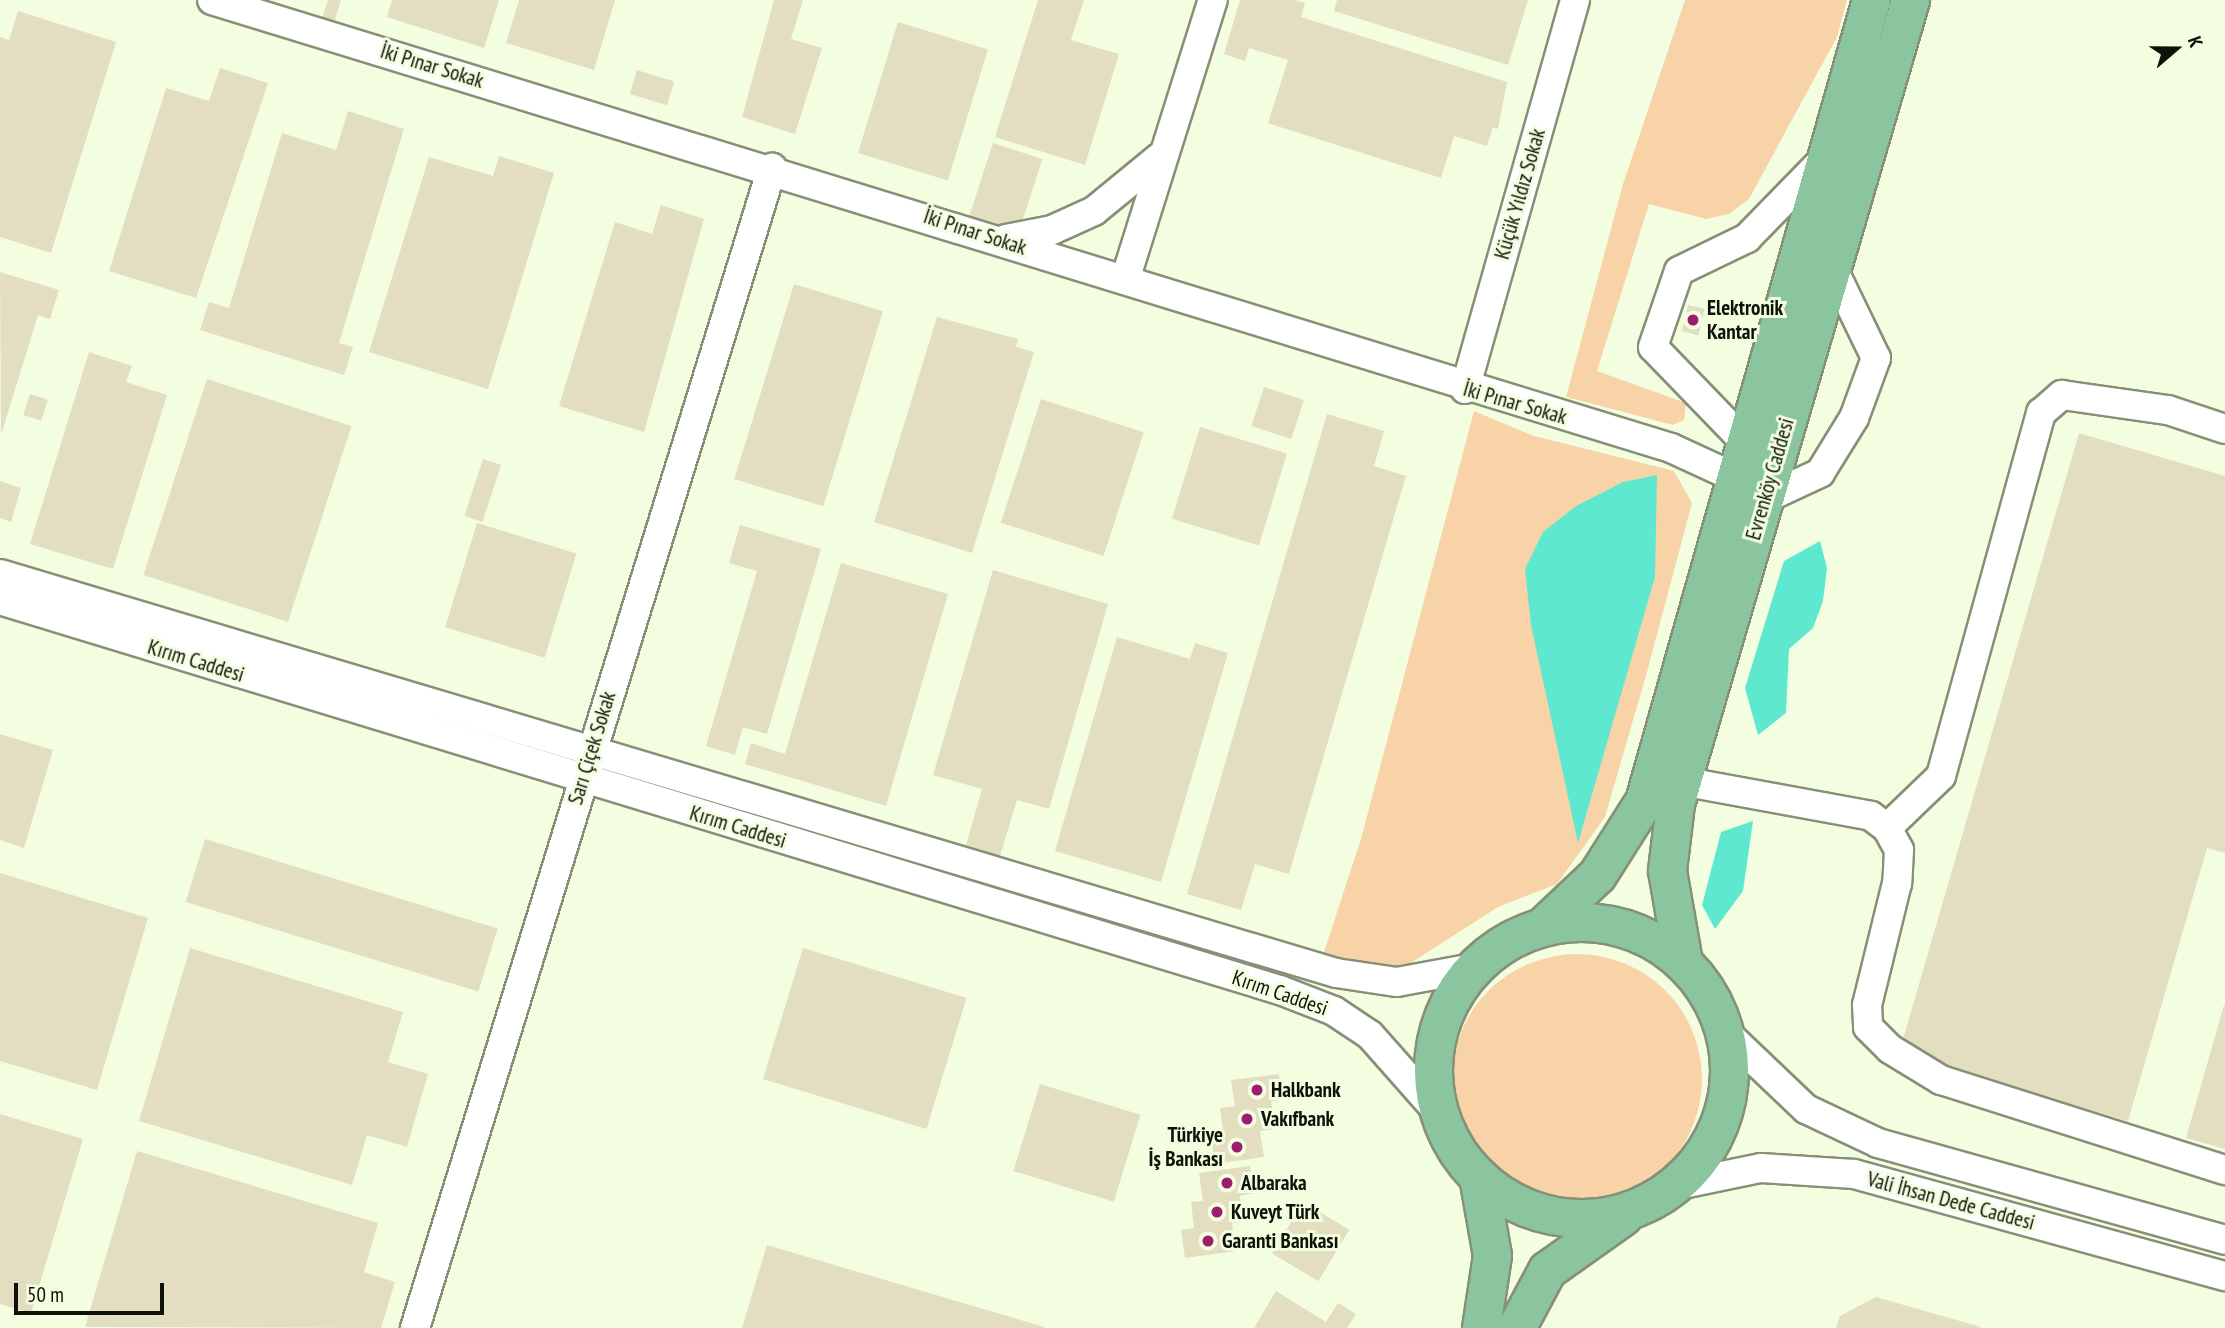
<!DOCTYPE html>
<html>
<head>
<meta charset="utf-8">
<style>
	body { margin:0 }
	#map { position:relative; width:2225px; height:1328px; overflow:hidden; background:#f3fee1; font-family:"PT Sans Narrow",sans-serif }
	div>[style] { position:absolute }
	.green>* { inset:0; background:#f9d3a8 }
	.round { border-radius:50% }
	.water>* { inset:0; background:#5fe8d0 }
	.building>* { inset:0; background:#e4dec0; transform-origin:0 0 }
	.roads { filter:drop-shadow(2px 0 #869076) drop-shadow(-2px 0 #869076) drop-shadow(0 2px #869076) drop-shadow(0 -2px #869076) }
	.minor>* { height:28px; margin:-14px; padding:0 14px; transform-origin:14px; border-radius:14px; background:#fff }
	.major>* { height:37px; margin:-18.5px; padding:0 18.5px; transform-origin:18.5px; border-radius:18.5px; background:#8ac59f }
	.major>.ring { margin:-18.5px; padding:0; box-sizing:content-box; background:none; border:37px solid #8ac59f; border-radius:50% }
	.dots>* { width:19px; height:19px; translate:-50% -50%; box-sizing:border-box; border:4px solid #f3fee1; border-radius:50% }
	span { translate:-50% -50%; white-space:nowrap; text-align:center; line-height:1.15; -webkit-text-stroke:6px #f3fee1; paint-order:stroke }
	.street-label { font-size:21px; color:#0e1208 }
	.poi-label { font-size:21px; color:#0e1208; font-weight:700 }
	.left { translate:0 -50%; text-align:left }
	.right { translate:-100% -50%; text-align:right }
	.north { position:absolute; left:2141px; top:14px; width:70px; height:70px; -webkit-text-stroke:5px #f3fee1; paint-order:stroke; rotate:70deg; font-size:19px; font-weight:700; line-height:28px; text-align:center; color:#0e1208 }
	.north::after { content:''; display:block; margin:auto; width:24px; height:32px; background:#0e1208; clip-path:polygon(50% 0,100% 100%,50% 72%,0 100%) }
	.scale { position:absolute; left:14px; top:1283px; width:150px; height:32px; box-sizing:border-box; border:4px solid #0e1208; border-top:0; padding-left:9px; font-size:21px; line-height:24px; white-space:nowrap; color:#0e1208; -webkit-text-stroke:5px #f3fee1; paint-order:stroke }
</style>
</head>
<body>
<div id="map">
	<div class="green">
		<i style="clip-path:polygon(1685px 0,1847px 0,1837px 37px,1749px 199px,1729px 214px,1706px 219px,1649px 204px,1597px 371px,1686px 403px,1684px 420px,1673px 425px,1566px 397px,1623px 184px)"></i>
		<i style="clip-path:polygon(1474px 411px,1534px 436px,1674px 471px,1692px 503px,1647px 672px,1605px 817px,1557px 884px,1498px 907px,1400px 970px,1320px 964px,1361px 839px)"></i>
		<i class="round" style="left:1452px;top:954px;width:250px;height:250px"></i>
	</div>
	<div class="water">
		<i style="clip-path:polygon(1657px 475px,1655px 577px,1578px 843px,1531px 625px,1525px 569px,1543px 532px,1576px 506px,1623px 482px)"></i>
		<i style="clip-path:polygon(1820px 541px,1827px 568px,1823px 601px,1813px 628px,1789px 649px,1786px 713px,1758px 735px,1745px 688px,1784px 561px)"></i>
		<i style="clip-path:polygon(1753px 821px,1743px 891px,1715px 929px,1702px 905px,1721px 832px)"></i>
	</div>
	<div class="building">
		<i style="clip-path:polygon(328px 0,341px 0,332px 29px,320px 25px)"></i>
		<i style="clip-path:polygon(392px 0,499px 0,484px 48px,387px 17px)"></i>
		<i style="clip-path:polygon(519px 0,615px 0,594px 70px,506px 43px)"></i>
		<i style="clip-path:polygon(774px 0,803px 0,791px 39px,822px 48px,795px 134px,742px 117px)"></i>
		<i style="clip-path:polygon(1038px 0,1084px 0,1071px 40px,1119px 54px,1085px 165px,995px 137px)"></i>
		<i style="clip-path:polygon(1240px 0,1294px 0,1305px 3px,1301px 17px,1507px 82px,1498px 129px,1493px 127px,1487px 146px,1454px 136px,1441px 178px,1268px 123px,1288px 60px,1249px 48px,1245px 61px,1224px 54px)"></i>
		<i style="clip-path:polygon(1337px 0,1528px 0,1508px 65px,1334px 11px)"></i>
		<i style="clip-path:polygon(18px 11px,116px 42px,51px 253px,0 237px,0 37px,9px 40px)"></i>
		<i style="left:898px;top:22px;width:94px;height:137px;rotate:17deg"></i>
		<i style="clip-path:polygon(220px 68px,268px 83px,196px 298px,109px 271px,166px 88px,209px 101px)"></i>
		<i style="left:637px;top:70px;width:39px;height:25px;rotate:17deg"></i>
		<i style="clip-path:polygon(348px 111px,404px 129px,339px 343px,353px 347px,344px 375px,200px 330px,209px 302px,229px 308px,282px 133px,336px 150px)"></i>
		<i style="left:993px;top:143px;width:52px;height:80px;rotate:18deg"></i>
		<i style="clip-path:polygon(499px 156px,554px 173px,488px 389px,369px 352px,429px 157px,493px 176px)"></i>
		<i style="clip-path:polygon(661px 205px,704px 219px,644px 432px,559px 406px,615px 222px,652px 234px)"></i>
		<i style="clip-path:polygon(0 272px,59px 290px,50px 319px,38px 315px,1px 435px)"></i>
		<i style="left:794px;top:284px;width:93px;height:204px;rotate:17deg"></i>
		<i style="left:1688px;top:305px;width:17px;height:27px;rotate:13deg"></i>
		<i style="clip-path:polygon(937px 317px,1018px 339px,1016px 347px,1034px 352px,972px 553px,874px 522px)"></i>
		<i style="clip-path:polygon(89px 352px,132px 366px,126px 382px,167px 395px,113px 569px,30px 544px)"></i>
		<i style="left:207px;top:379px;width:152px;height:206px;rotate:18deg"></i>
		<i style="left:1264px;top:387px;width:42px;height:41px;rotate:18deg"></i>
		<i style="left:30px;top:394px;width:19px;height:22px;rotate:18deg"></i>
		<i style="left:1041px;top:399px;width:108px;height:130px;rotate:18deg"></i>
		<i style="clip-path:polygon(1327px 414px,1384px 431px,1374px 466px,1406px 476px,1289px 874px,1255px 864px,1241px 910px,1187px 894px)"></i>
		<i style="left:1200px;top:427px;width:91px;height:96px;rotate:17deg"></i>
		<i style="clip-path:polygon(2079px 433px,2225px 476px,2225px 853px,2207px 848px,2128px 1121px,1899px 1053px)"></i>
		<i style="left:483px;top:459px;width:19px;height:60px;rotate:18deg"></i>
		<i style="clip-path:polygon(0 481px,21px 488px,11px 522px,0 518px)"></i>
		<i style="left:477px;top:523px;width:104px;height:109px;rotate:17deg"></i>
		<i style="clip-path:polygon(740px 525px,821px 549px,767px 734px,743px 727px,735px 755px,706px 746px,757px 571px,729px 563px)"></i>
		<i style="clip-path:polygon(841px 563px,948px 594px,886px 806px,745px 764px,751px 743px,785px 754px)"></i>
		<i style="clip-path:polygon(993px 570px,1108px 604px,1049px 809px,1017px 800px,1000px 856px,966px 845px,982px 789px,933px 775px)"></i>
		<i style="clip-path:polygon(1117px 637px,1190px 659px,1195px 643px,1228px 653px,1161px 882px,1055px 851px)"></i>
		<i style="clip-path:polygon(0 734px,53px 750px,24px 848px,0 840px)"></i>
		<i style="left:205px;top:839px;width:306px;height:66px;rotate:17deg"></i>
		<i style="clip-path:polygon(0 873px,148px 918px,97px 1090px,0 1061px)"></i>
		<i style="clip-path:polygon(190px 948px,403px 1012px,388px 1062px,428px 1074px,407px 1147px,367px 1135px,352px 1185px,139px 1121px)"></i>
		<i style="left:803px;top:948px;width:171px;height:137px;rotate:17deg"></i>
		<i style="clip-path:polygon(2224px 1005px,2225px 1005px,2225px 1149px,2186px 1138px)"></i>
		<i style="clip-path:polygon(1279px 1074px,1282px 1100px,1271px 1101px,1275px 1129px,1260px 1131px,1264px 1157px,1215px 1164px,1211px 1137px,1224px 1136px,1220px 1108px,1235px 1106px,1231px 1080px)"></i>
		<i style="left:1040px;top:1084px;width:105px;height:91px;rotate:17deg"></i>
		<i style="clip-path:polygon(0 1114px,83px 1139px,31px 1313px,0 1304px)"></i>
		<i style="clip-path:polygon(137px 1151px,378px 1223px,364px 1272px,395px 1282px,381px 1328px,85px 1327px)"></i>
		<i style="clip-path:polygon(1250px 1166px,1254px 1193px,1240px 1196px,1243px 1222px,1232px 1223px,1236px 1251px,1185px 1258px,1181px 1230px,1194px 1228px,1191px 1202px,1203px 1201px,1199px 1173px)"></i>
		<i style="left:1303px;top:1202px;width:54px;height:60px;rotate:31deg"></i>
		<i style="clip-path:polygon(767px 1245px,1044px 1327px,1044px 1328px,742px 1328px)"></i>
		<i style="clip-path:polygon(1276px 1291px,1326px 1322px,1338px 1303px,1356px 1314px,1347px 1328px,1254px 1328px)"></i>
		<i style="clip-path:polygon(1876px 1297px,1981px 1327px,1980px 1328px,1836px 1328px,1840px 1316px)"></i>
	</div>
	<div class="roads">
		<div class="minor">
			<i style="left:212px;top:0;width:1526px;rotate:17.07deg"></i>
			<i style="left:1671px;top:448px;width:67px;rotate:24.7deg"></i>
			<i style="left:1006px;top:239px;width:47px;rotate:-11.1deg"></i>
			<i style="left:1052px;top:230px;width:46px;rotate:-24.3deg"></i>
			<i style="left:1094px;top:211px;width:85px;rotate:-39.3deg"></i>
			<i style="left:1125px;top:280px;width:294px;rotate:-72.6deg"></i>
			<i style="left:1465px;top:389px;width:404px;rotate:-74.2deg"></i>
			<i style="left:1743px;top:440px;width:129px;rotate:-134.1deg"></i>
			<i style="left:1653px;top:347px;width:80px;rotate:-71.1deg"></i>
			<i style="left:1679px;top:271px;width:76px;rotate:-25.9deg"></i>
			<i style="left:1747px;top:238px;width:113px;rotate:-45.7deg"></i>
			<i style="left:1764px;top:499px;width:62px;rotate:-24.9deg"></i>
			<i style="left:1820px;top:473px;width:65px;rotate:-58.3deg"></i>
			<i style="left:1854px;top:418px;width:64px;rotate:-69.9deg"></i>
			<i style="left:1876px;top:358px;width:101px;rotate:-115.8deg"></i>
			<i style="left:0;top:574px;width:1394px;rotate:16.63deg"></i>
			<i style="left:1336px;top:973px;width:62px;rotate:8.4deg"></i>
			<i style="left:1397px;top:982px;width:77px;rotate:-10.4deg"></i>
			<i style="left:0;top:600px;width:1338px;rotate:16.95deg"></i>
			<i style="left:1280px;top:990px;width:58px;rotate:21.3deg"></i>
			<i style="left:1334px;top:1011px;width:43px;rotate:33.7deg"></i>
			<i style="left:1370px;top:1035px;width:106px;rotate:48.5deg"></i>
			<i style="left:1681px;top:781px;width:193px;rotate:10.4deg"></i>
			<i style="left:1871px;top:816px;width:20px;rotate:37deg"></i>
			<i style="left:1887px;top:828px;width:25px;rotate:61deg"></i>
			<i style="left:1899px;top:850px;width:33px;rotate:93deg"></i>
			<i style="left:1897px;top:883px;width:126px;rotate:103.8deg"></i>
			<i style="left:1867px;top:1005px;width:22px;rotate:87deg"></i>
			<i style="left:1868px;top:1027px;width:31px;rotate:45deg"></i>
			<i style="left:1890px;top:1049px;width:60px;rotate:31.3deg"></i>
			<i style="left:1941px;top:1080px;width:298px;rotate:17.6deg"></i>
			<i style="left:1887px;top:828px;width:75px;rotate:-43.9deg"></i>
			<i style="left:1941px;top:776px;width:377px;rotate:-74.6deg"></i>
			<i style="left:2041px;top:413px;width:28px;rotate:-41deg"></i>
			<i style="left:2062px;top:395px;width:107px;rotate:8.1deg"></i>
			<i style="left:2168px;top:410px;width:60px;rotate:18.4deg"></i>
			<i style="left:1724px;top:1031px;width:113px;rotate:43.6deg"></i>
			<i style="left:1806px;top:1109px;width:80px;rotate:25.3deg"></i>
			<i style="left:1878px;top:1143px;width:360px;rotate:15.6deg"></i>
			<i style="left:1673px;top:1186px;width:90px;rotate:-11.6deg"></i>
			<i style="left:1761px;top:1168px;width:93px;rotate:3.7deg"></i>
			<i style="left:1854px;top:1174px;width:385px;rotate:15.4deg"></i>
			<i style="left:415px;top:1328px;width:1214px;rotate:-72.89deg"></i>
		</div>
		<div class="major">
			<i class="ring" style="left:1433px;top:922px;width:259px;height:259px"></i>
			<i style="left:1543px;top:926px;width:74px;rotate:-43.4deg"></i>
			<i style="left:1597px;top:875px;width:88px;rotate:-57.6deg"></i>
			<i style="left:1644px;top:801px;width:833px;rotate:-74.18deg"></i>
			<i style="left:1683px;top:962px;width:93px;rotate:-99.9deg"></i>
			<i style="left:1667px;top:870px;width:66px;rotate:-83.1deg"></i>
			<i style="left:1675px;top:804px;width:838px;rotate:-73.71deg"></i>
			<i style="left:1478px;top:1176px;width:80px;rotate:80deg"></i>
			<i style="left:1492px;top:1255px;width:74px;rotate:98.6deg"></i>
			<i style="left:1516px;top:1328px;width:66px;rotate:-61.9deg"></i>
			<i style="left:1547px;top:1270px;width:93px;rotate:-35.4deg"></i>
		</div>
	</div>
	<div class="dots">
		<i style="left:1693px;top:320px;background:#9e1c6e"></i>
		<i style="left:1257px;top:1090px;background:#9e1c6e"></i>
		<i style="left:1247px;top:1119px;background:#9e1c6e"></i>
		<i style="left:1237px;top:1147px;background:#9e1c6e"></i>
		<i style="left:1227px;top:1183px;background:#9e1c6e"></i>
		<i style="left:1217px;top:1212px;background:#9e1c6e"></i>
		<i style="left:1208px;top:1241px;background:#9e1c6e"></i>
	</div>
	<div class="street-label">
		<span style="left:432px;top:66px;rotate:17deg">İki Pınar Sokak</span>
		<span style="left:1520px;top:194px;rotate:-74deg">Küçük Yıldız Sokak</span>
		<span style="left:975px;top:232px;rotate:18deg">İki Pınar Sokak</span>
		<span style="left:1515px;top:403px;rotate:16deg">İki Pınar Sokak</span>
		<span style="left:1770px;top:479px;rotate:-74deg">Evrenköy Caddesi</span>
		<span style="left:196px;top:661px;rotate:17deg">Kırım Caddesi</span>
		<span style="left:592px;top:748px;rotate:-73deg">Sarı Çiçek Sokak</span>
		<span style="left:738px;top:827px;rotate:17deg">Kırım Caddesi</span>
		<span style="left:1280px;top:993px;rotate:19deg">Kırım Caddesi</span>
		<span style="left:1951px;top:1201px;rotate:15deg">Vali İhsan Dede Caddesi</span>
	</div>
	<div class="poi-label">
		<span class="left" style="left:1707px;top:320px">Elektronik<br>Kantar</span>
		<span class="left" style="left:1271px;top:1090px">Halkbank</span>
		<span class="left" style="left:1261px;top:1119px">Vakıfbank</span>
		<span class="right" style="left:1223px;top:1147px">Türkiye<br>İş Bankası</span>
		<span class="left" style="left:1241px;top:1183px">Albaraka</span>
		<span class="left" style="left:1231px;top:1212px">Kuveyt Türk</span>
		<span class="left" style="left:1222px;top:1241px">Garanti Bankası</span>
	</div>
	<div class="north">K</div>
	<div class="scale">50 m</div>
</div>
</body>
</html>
